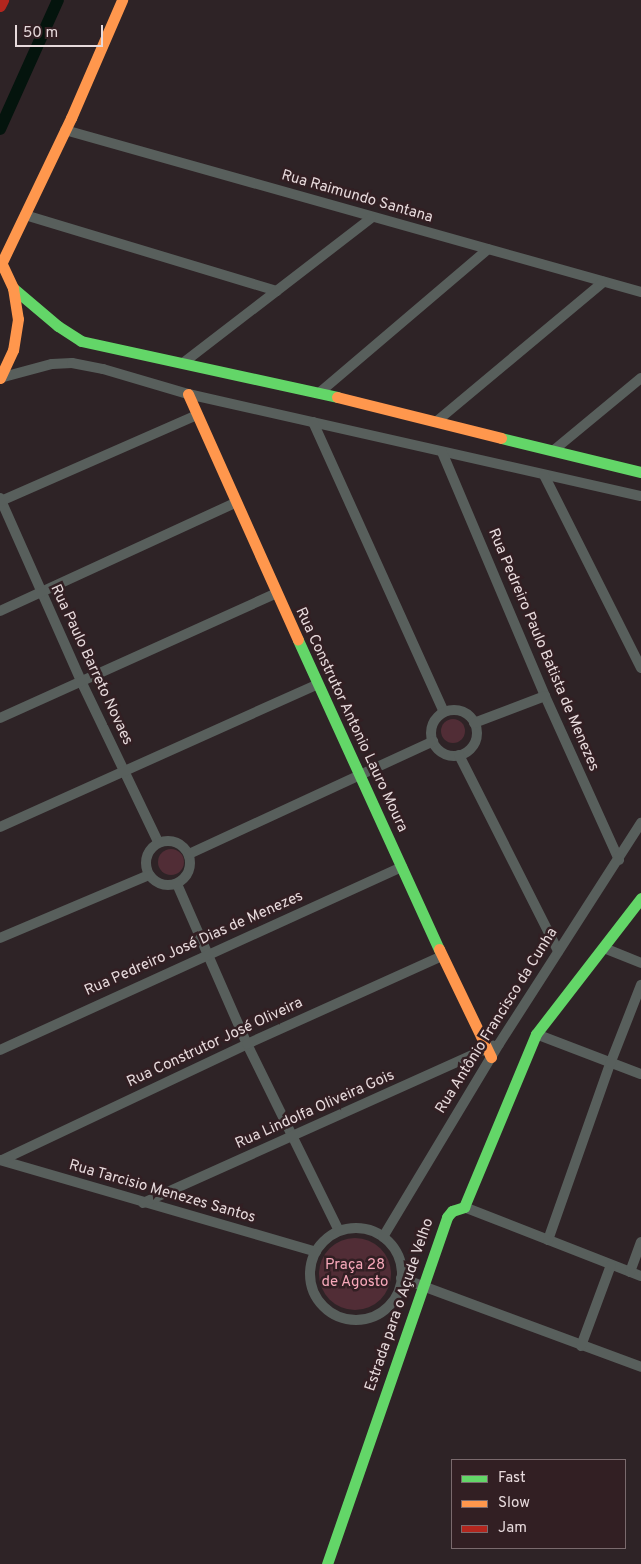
<!DOCTYPE html>
<html>
<head>
<meta charset="utf-8">
<style>
	body { margin:0 }
	#map { position:relative; width:641px; height:1564px; overflow:hidden; background:#2e2326; font-family:Overpass,sans-serif }
	div>[style] { position:absolute }
	.green>* { inset:0; background:#512d36 }
	.round { border-radius:50% }
	.canal>* { height:12px; margin:-6px; padding:0 6px; transform-origin:6px; border-radius:6px; background:#04140d }
	.street>* { height:10px; margin:-5px; padding:0 5px; transform-origin:5px; border-radius:5px; background:#585f5c }
	.street>.ring { margin:-5px; padding:0; box-sizing:content-box; background:none; border:10px solid #585f5c; border-radius:50% }
	.fast>* { height:11px; margin:-5.5px; padding:0 5.5px; transform-origin:5.5px; border-radius:5.5px; background:#63d668 }
	.slow>* { height:11px; margin:-5.5px; padding:0 5.5px; transform-origin:5.5px; border-radius:5.5px; background:#ff974d }
	.jam>* { height:11px; margin:-5.5px; padding:0 5.5px; transform-origin:5.5px; border-radius:5.5px; background:#b3261e }
	span { translate:-50% -50%; white-space:nowrap; text-align:center; line-height:1.15; -webkit-text-stroke:5px #321f23; paint-order:stroke }
	.street-label { font-size:15px; color:#e7dadc }
	.park-label { font-size:15px; color:#f7a8ba }
	.legend { position:absolute; left:451px; top:1459px; width:175px; height:90px; box-sizing:border-box; background:#321f23; border:1px solid #7a6a6d; margin:0; padding:6px 9px; list-style:none; font-size:15px; color:#e7dadc }
	.legend li { display:flex; align-items:center; gap:10px; height:25px }
	.legend b { width:25px; border:1px solid #7a6a6d }
	.scale { position:absolute; left:15px; top:25px; width:88px; height:22px; box-sizing:border-box; border:2px solid #e7dadc; border-top:0; padding-left:6px; font-size:15px; line-height:18px; white-space:nowrap; color:#e7dadc; -webkit-text-stroke:4px #321f23; paint-order:stroke }
</style>
</head>
<body>
<div id="map">
	<div class="green">
		<i class="round" style="left:441px;top:719px;width:24px;height:24px"></i>
		<i class="round" style="left:158px;top:849px;width:26px;height:26px"></i>
		<i class="round" style="left:319px;top:1238px;width:72px;height:72px"></i>
	</div>
	<div class="canal">
		<i style="left:0;top:129px;width:141px;rotate:-65.8deg"></i>
	</div>
	<div class="street">
		<i style="left:65px;top:130px;width:598px;rotate:15.71deg"></i>
		<i style="left:25px;top:215px;width:263px;rotate:16.8deg"></i>
		<i style="left:183px;top:363px;width:237px;rotate:-37.6deg"></i>
		<i style="left:0;top:378px;width:54px;rotate:-15.1deg"></i>
		<i style="left:52px;top:364px;width:20px;rotate:-3deg"></i>
		<i style="left:72px;top:363px;width:32px;rotate:11deg"></i>
		<i style="left:103px;top:369px;width:89px;rotate:16.4deg"></i>
		<i style="left:188px;top:394px;width:464px;rotate:12.7deg"></i>
		<i style="left:319px;top:393px;width:222px;rotate:-40.4deg"></i>
		<i style="left:437px;top:421px;width:217px;rotate:-39.9deg"></i>
		<i style="left:313px;top:422px;width:318px;rotate:65.7deg"></i>
		<i style="left:554px;top:450px;width:113px;rotate:-39.6deg"></i>
		<i style="left:442px;top:452px;width:265px;rotate:67.1deg"></i>
		<i style="left:545px;top:696px;width:180px;rotate:65.7deg"></i>
		<i style="left:544px;top:475px;width:216px;rotate:63.3deg"></i>
		<i style="left:0;top:498px;width:200px;rotate:66.1deg"></i>
		<i style="left:81px;top:681px;width:178px;rotate:64.4deg"></i>
		<i style="left:1px;top:501px;width:214px;rotate:-23.7deg"></i>
		<i style="left:0;top:611px;width:259px;rotate:-24.7deg"></i>
		<i class="ring" style="left:431px;top:710px;width:36px;height:36px"></i>
		<i style="left:0;top:718px;width:304px;rotate:-24.3deg"></i>
		<i style="left:474px;top:723px;width:76px;rotate:-20.8deg"></i>
		<i style="left:459px;top:755px;width:220px;rotate:63.2deg"></i>
		<i style="left:0;top:827px;width:349px;rotate:-24.2deg"></i>
		<i class="ring" style="left:146px;top:841px;width:34px;height:34px"></i>
		<i style="left:189px;top:854px;width:269px;rotate:-24.8deg"></i>
		<i style="left:177px;top:884px;width:175px;rotate:66.4deg"></i>
		<i style="left:247px;top:1044px;width:208px;rotate:63.8deg"></i>
		<i style="left:0;top:938px;width:162px;rotate:-22.9deg"></i>
		<i style="left:604px;top:948px;width:40px;rotate:22deg"></i>
		<i style="left:536px;top:1034px;width:112px;rotate:20.9deg"></i>
		<i style="left:0;top:1050px;width:442px;rotate:-24.5deg"></i>
		<i style="left:0;top:1160px;width:329px;rotate:16.2deg"></i>
		<i style="left:2px;top:1160px;width:271px;rotate:-25.3deg"></i>
		<i style="left:247px;top:1044px;width:214px;rotate:-24.3deg"></i>
		<i style="left:143px;top:1203px;width:384px;rotate:-24.2deg"></i>
		<i style="left:464px;top:1207px;width:190px;rotate:21.3deg"></i>
		<i class="ring" style="left:310px;top:1228px;width:82px;height:82px"></i>
		<i style="left:383px;top:1237px;width:225px;rotate:-59deg"></i>
		<i style="left:499px;top:1044px;width:263px;rotate:-57.3deg"></i>
		<i style="left:548px;top:1240px;width:187px;rotate:-70.6deg"></i>
		<i style="left:610px;top:1064px;width:85px;rotate:-68.6deg"></i>
		<i style="left:630px;top:1272px;width:32px;rotate:-70deg"></i>
		<i style="left:401px;top:1278px;width:256px;rotate:20.3deg"></i>
		<i style="left:581px;top:1346px;width:86px;rotate:-69.7deg"></i>
	</div>
	<div class="fast">
		<i style="left:13px;top:288px;width:59px;rotate:40.2deg"></i>
		<i style="left:58px;top:326px;width:27px;rotate:33deg"></i>
		<i style="left:81px;top:341px;width:262px;rotate:12.3deg"></i>
		<i style="left:501px;top:438px;width:144px;rotate:13.7deg"></i>
		<i style="left:298px;top:640px;width:340px;rotate:65.5deg"></i>
		<i style="left:327px;top:1564px;width:367px;rotate:-70.9deg"></i>
		<i style="left:447px;top:1217px;width:8px;rotate:-50deg"></i>
		<i style="left:452px;top:1211px;width:13px;rotate:-18deg"></i>
		<i style="left:464px;top:1207px;width:187px;rotate:-67.4deg"></i>
		<i style="left:536px;top:1034px;width:172px;rotate:-52.3deg"></i>
	</div>
	<div class="slow">
		<i style="left:0;top:260px;width:31px;rotate:65deg"></i>
		<i style="left:13px;top:288px;width:31px;rotate:81deg"></i>
		<i style="left:18px;top:319px;width:31px;rotate:99deg"></i>
		<i style="left:13px;top:350px;width:31px;rotate:115deg"></i>
		<i style="left:2px;top:262px;width:160px;rotate:-64.4deg"></i>
		<i style="left:71px;top:118px;width:129px;rotate:-66.6deg"></i>
		<i style="left:188px;top:394px;width:269px;rotate:65.9deg"></i>
		<i style="left:337px;top:397px;width:169px;rotate:14deg"></i>
		<i style="left:439px;top:949px;width:120px;rotate:64.3deg"></i>
	</div>
	<div class="jam">
		<i style="left:0;top:6px;width:7px;rotate:-63deg"></i>
	</div>
	<div class="street-label">
		<span style="left:357px;top:197px;rotate:16deg">Rua Raimundo Santana</span>
		<span style="left:543px;top:650px;rotate:67deg">Rua Pedreiro Paulo Batista de Menezes</span>
		<span style="left:91px;top:665px;rotate:65deg">Rua Paulo Barreto Novaes</span>
		<span style="left:351px;top:720px;rotate:65deg">Rua Construtor Antonio Lauro Moura</span>
		<span style="left:194px;top:944px;rotate:-24deg">Rua Pedreiro José Dias de Menezes</span>
		<span style="left:497px;top:1021px;rotate:-58deg">Rua Antônio Francisco da Cunha</span>
		<span style="left:215px;top:1043px;rotate:-25deg">Rua Construtor José Oliveira</span>
		<span style="left:315px;top:1110px;rotate:-24deg">Rua Lindolfa Oliveira Gois</span>
		<span style="left:162px;top:1192px;rotate:16deg">Rua Tarcisio Menezes Santos</span>
		<span style="left:400px;top:1305px;rotate:-71deg">Estrada para o Açude Velho</span>
	</div>
	<div class="park-label">
		<span style="left:355px;top:1274px">Praça 28<br>de Agosto</span>
	</div>
	<ul class="legend">
	<li><b style="height:6px;background:#63d668"></b>Fast</li>
	<li><b style="height:6px;background:#ff974d"></b>Slow</li>
	<li><b style="height:6px;background:#b3261e"></b>Jam</li>
	</ul>
	<div class="scale">50 m</div>
</div>
</body>
</html>
